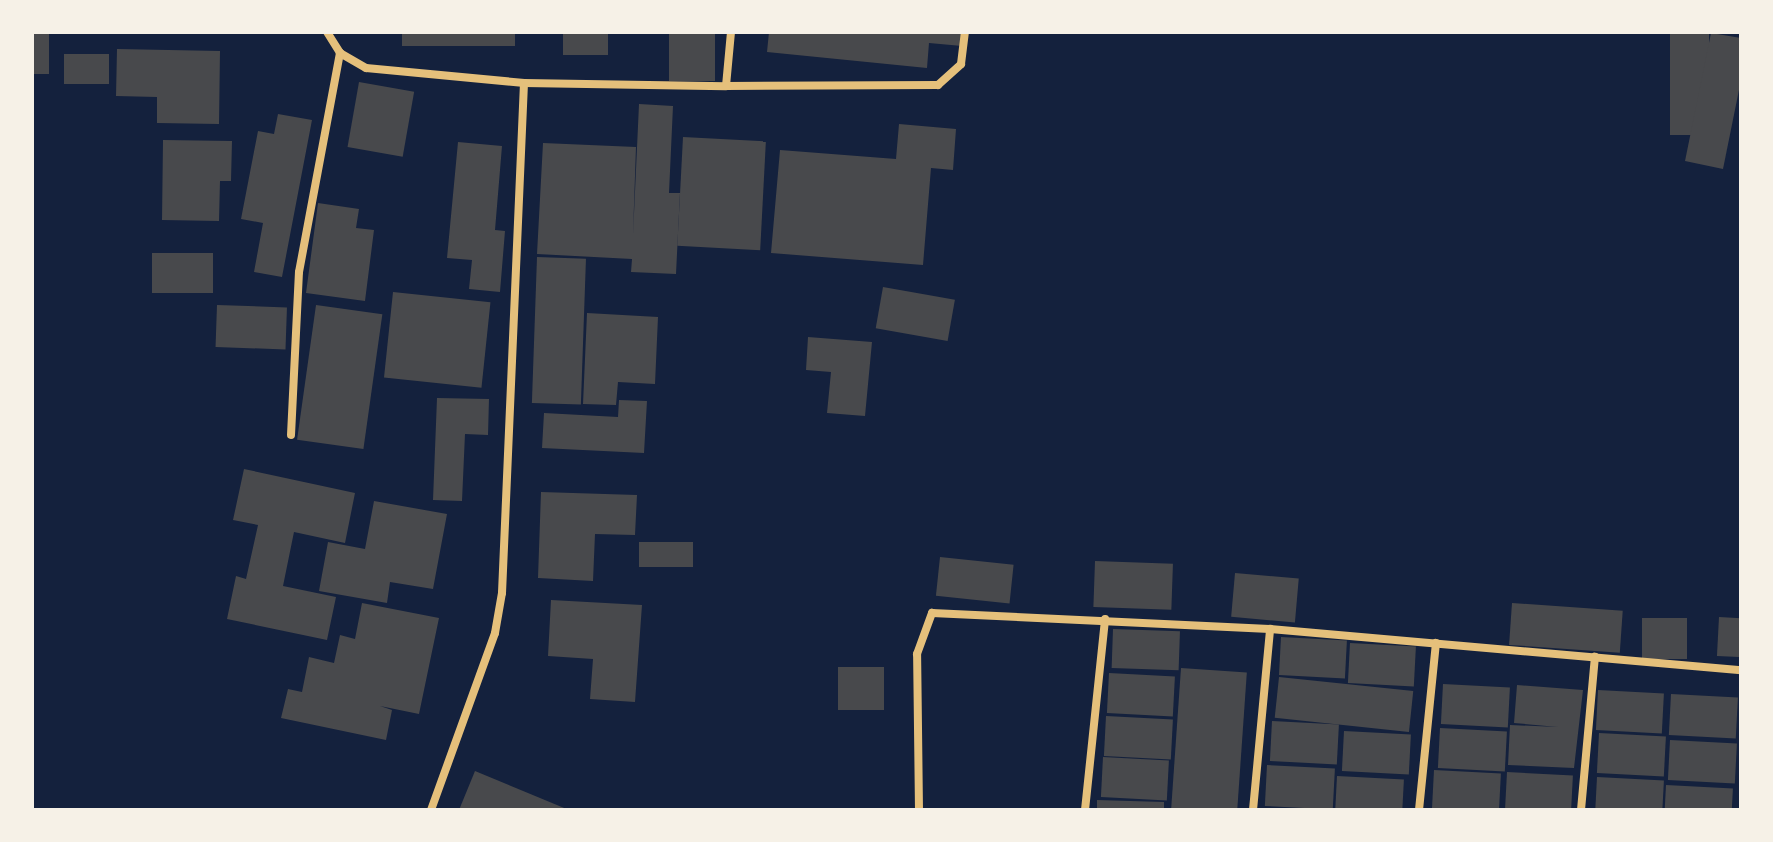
<!DOCTYPE html>
<html>
<head>
<meta charset="utf-8">
<style>
	body { margin:0 }
	#map { position:relative; width:1773px; height:842px; overflow:hidden; background:#14213d; font-family:Roboto,sans-serif }
	div>[style] { position:absolute }
	.building>* { inset:0; background:#48494c; transform-origin:0 0 }
	.minor>* { height:8px; margin:-4px; padding:0 4px; transform-origin:4px; border-radius:4px; background:#e5c07b }
	span { translate:-50% -50%; white-space:nowrap; text-align:center; line-height:1.15; -webkit-text-stroke:8px #f6f1e7; paint-order:stroke }
	.frame { position:absolute; inset:0; border:34px solid #f6f1e7; pointer-events:none }
</style>
</head>
<body>
<div id="map">
	<div class="building">
		<i style="left:32px;top:32px;width:17px;height:42px"></i>
		<i style="left:402px;top:32px;width:113px;height:14px"></i>
		<i style="left:563px;top:32px;width:45px;height:23px"></i>
		<i style="left:669px;top:32px;width:46px;height:49px"></i>
		<i style="clip-path:polygon(769px 32px,963px 32px,962px 46px,929px 43px,927px 68px,767px 52px)"></i>
		<i style="left:1670px;top:32px;width:39px;height:103px"></i>
		<i style="clip-path:polygon(1711px 33px,1741px 38px,1741px 80px,1723px 169px,1685px 161px)"></i>
		<i style="clip-path:polygon(117px 49px,220px 51px,219px 124px,157px 123px,157px 97px,116px 96px)"></i>
		<i style="left:64px;top:54px;width:45px;height:30px"></i>
		<i style="left:359px;top:82px;width:56px;height:66px;rotate:10deg"></i>
		<i style="clip-path:polygon(639px 104px,673px 106px,669px 193px,680px 193px,676px 274px,631px 272px,632px 259px,537px 254px,543px 143px,636px 147px,633px 235px)"></i>
		<i style="clip-path:polygon(278px 114px,312px 120px,282px 277px,254px 272px,263px 223px,241px 219px,258px 131px,274px 134px)"></i>
		<i style="clip-path:polygon(899px 124px,956px 129px,953px 170px,931px 168px,923px 265px,771px 253px,780px 150px,896px 159px)"></i>
		<i style="left:683px;top:137px;width:83px;height:109px;rotate:3deg"></i>
		<i style="clip-path:polygon(163px 140px,232px 141px,231px 181px,220px 181px,219px 221px,162px 220px)"></i>
		<i style="clip-path:polygon(458px 142px,502px 146px,495px 230px,505px 231px,500px 292px,469px 289px,472px 260px,447px 258px)"></i>
		<i style="clip-path:polygon(318px 203px,359px 209px,356px 228px,374px 230px,365px 301px,306px 293px)"></i>
		<i style="left:152px;top:253px;width:61px;height:40px"></i>
		<i style="left:537px;top:257px;width:49px;height:146px;rotate:2deg"></i>
		<i style="left:883px;top:287px;width:73px;height:42px;rotate:10deg"></i>
		<i style="left:393px;top:292px;width:98px;height:86px;rotate:6deg"></i>
		<i style="left:217px;top:305px;width:70px;height:42px;rotate:2deg"></i>
		<i style="left:316px;top:305px;width:67px;height:136px;rotate:8deg"></i>
		<i style="clip-path:polygon(587px 313px,658px 317px,655px 384px,618px 382px,616px 405px,583px 404px)"></i>
		<i style="clip-path:polygon(808px 337px,872px 342px,865px 416px,827px 413px,831px 372px,806px 370px)"></i>
		<i style="clip-path:polygon(437px 398px,489px 399px,488px 435px,465px 434px,462px 501px,433px 500px)"></i>
		<i style="clip-path:polygon(619px 400px,647px 401px,644px 453px,542px 448px,544px 413px,618px 417px)"></i>
		<i style="clip-path:polygon(244px 469px,355px 493px,345px 543px,294px 532px,283px 586px,336px 597px,327px 640px,227px 619px,236px 576px,246px 579px,258px 525px,233px 520px)"></i>
		<i style="clip-path:polygon(541px 492px,637px 495px,635px 535px,595px 534px,593px 581px,538px 578px)"></i>
		<i style="clip-path:polygon(374px 501px,447px 514px,433px 589px,390px 582px,387px 603px,319px 591px,328px 542px,365px 549px)"></i>
		<i style="left:639px;top:542px;width:54px;height:25px"></i>
		<i style="left:940px;top:557px;width:74px;height:39px;rotate:6deg"></i>
		<i style="left:1095px;top:561px;width:78px;height:46px;rotate:2deg"></i>
		<i style="left:1235px;top:573px;width:64px;height:44px;rotate:5deg"></i>
		<i style="clip-path:polygon(551px 600px,642px 605px,635px 702px,590px 699px,593px 659px,548px 656px)"></i>
		<i style="clip-path:polygon(362px 603px,439px 618px,419px 714px,380px 706px,392px 710px,386px 740px,281px 718px,288px 689px,302px 692px,309px 657px,334px 663px,340px 635px,355px 639px)"></i>
		<i style="left:1512px;top:603px;width:111px;height:42px;rotate:4deg"></i>
		<i style="left:1719px;top:617px;width:22px;height:39px;rotate:3deg"></i>
		<i style="left:1642px;top:618px;width:45px;height:41px"></i>
		<i style="left:1113px;top:629px;width:67px;height:39px;rotate:2deg"></i>
		<i style="left:1281px;top:637px;width:66px;height:38px;rotate:3deg"></i>
		<i style="left:1350px;top:643px;width:66px;height:40px;rotate:3deg"></i>
		<i style="left:838px;top:667px;width:46px;height:43px"></i>
		<i style="left:1181px;top:668px;width:66px;height:143px;rotate:4deg"></i>
		<i style="left:1109px;top:673px;width:66px;height:40px;rotate:3deg"></i>
		<i style="left:1279px;top:677px;width:135px;height:41px;rotate:6deg"></i>
		<i style="left:1443px;top:684px;width:67px;height:40px;rotate:3deg"></i>
		<i style="clip-path:polygon(1517px 685px,1583px 690px,1574px 768px,1508px 765px,1510px 725px,1558px 727px,1514px 723px)"></i>
		<i style="left:1598px;top:690px;width:66px;height:40px;rotate:3deg"></i>
		<i style="left:1671px;top:694px;width:67px;height:41px;rotate:3deg"></i>
		<i style="left:1106px;top:716px;width:67px;height:40px;rotate:3deg"></i>
		<i style="left:1272px;top:721px;width:67px;height:40px;rotate:3deg"></i>
		<i style="left:1440px;top:728px;width:67px;height:40px;rotate:3deg"></i>
		<i style="left:1344px;top:731px;width:67px;height:40px;rotate:3deg"></i>
		<i style="left:1599px;top:733px;width:67px;height:40px;rotate:3deg"></i>
		<i style="left:1670px;top:740px;width:67px;height:40px;rotate:3deg"></i>
		<i style="left:1103px;top:757px;width:66px;height:40px;rotate:3deg"></i>
		<i style="left:1267px;top:765px;width:68px;height:41px;rotate:3deg"></i>
		<i style="left:1434px;top:770px;width:67px;height:40px;rotate:3deg"></i>
		<i style="clip-path:polygon(475px 771px,569px 810px,459px 810px)"></i>
		<i style="left:1507px;top:772px;width:66px;height:38px;rotate:3deg"></i>
		<i style="left:1337px;top:776px;width:67px;height:34px;rotate:3deg"></i>
		<i style="left:1597px;top:777px;width:67px;height:33px;rotate:3deg"></i>
		<i style="left:1666px;top:785px;width:67px;height:25px;rotate:3deg"></i>
		<i style="clip-path:polygon(1097px 800px,1164px 802px,1164px 810px,1097px 810px)"></i>
	</div>
	<div class="minor">
		<i style="left:327px;top:32px;width:25px;rotate:58deg"></i>
		<i style="left:340px;top:53px;width:30px;rotate:30deg"></i>
		<i style="left:366px;top:68px;width:159px;rotate:5.4deg"></i>
		<i style="left:524px;top:83px;width:202px;rotate:0.9deg"></i>
		<i style="left:726px;top:86px;width:212px;rotate:-0.3deg"></i>
		<i style="left:938px;top:85px;width:31px;rotate:-42deg"></i>
		<i style="left:961px;top:64px;width:32px;rotate:-83deg"></i>
		<i style="left:726px;top:86px;width:54px;rotate:-84.7deg"></i>
		<i style="left:291px;top:435px;width:163px;rotate:-87.2deg"></i>
		<i style="left:299px;top:272px;width:223px;rotate:-79.4deg"></i>
		<i style="left:431px;top:810px;width:188px;rotate:-70.1deg"></i>
		<i style="left:495px;top:633px;width:41px;rotate:-80.1deg"></i>
		<i style="left:502px;top:593px;width:510px;rotate:-87.53deg"></i>
		<i style="left:919px;top:810px;width:156px;rotate:-90.7deg"></i>
		<i style="left:917px;top:654px;width:44px;rotate:-69.9deg"></i>
		<i style="left:932px;top:613px;width:338px;rotate:2.7deg"></i>
		<i style="left:1270px;top:629px;width:473px;rotate:5deg"></i>
		<i style="left:1085px;top:810px;width:192px;rotate:-84deg"></i>
		<i style="left:1253px;top:810px;width:182px;rotate:-84.6deg"></i>
		<i style="left:1419px;top:810px;width:168px;rotate:-84.2deg"></i>
		<i style="left:1581px;top:810px;width:154px;rotate:-84.8deg"></i>
	</div>
	<div class="frame"></div>
</div>
</body>
</html>
